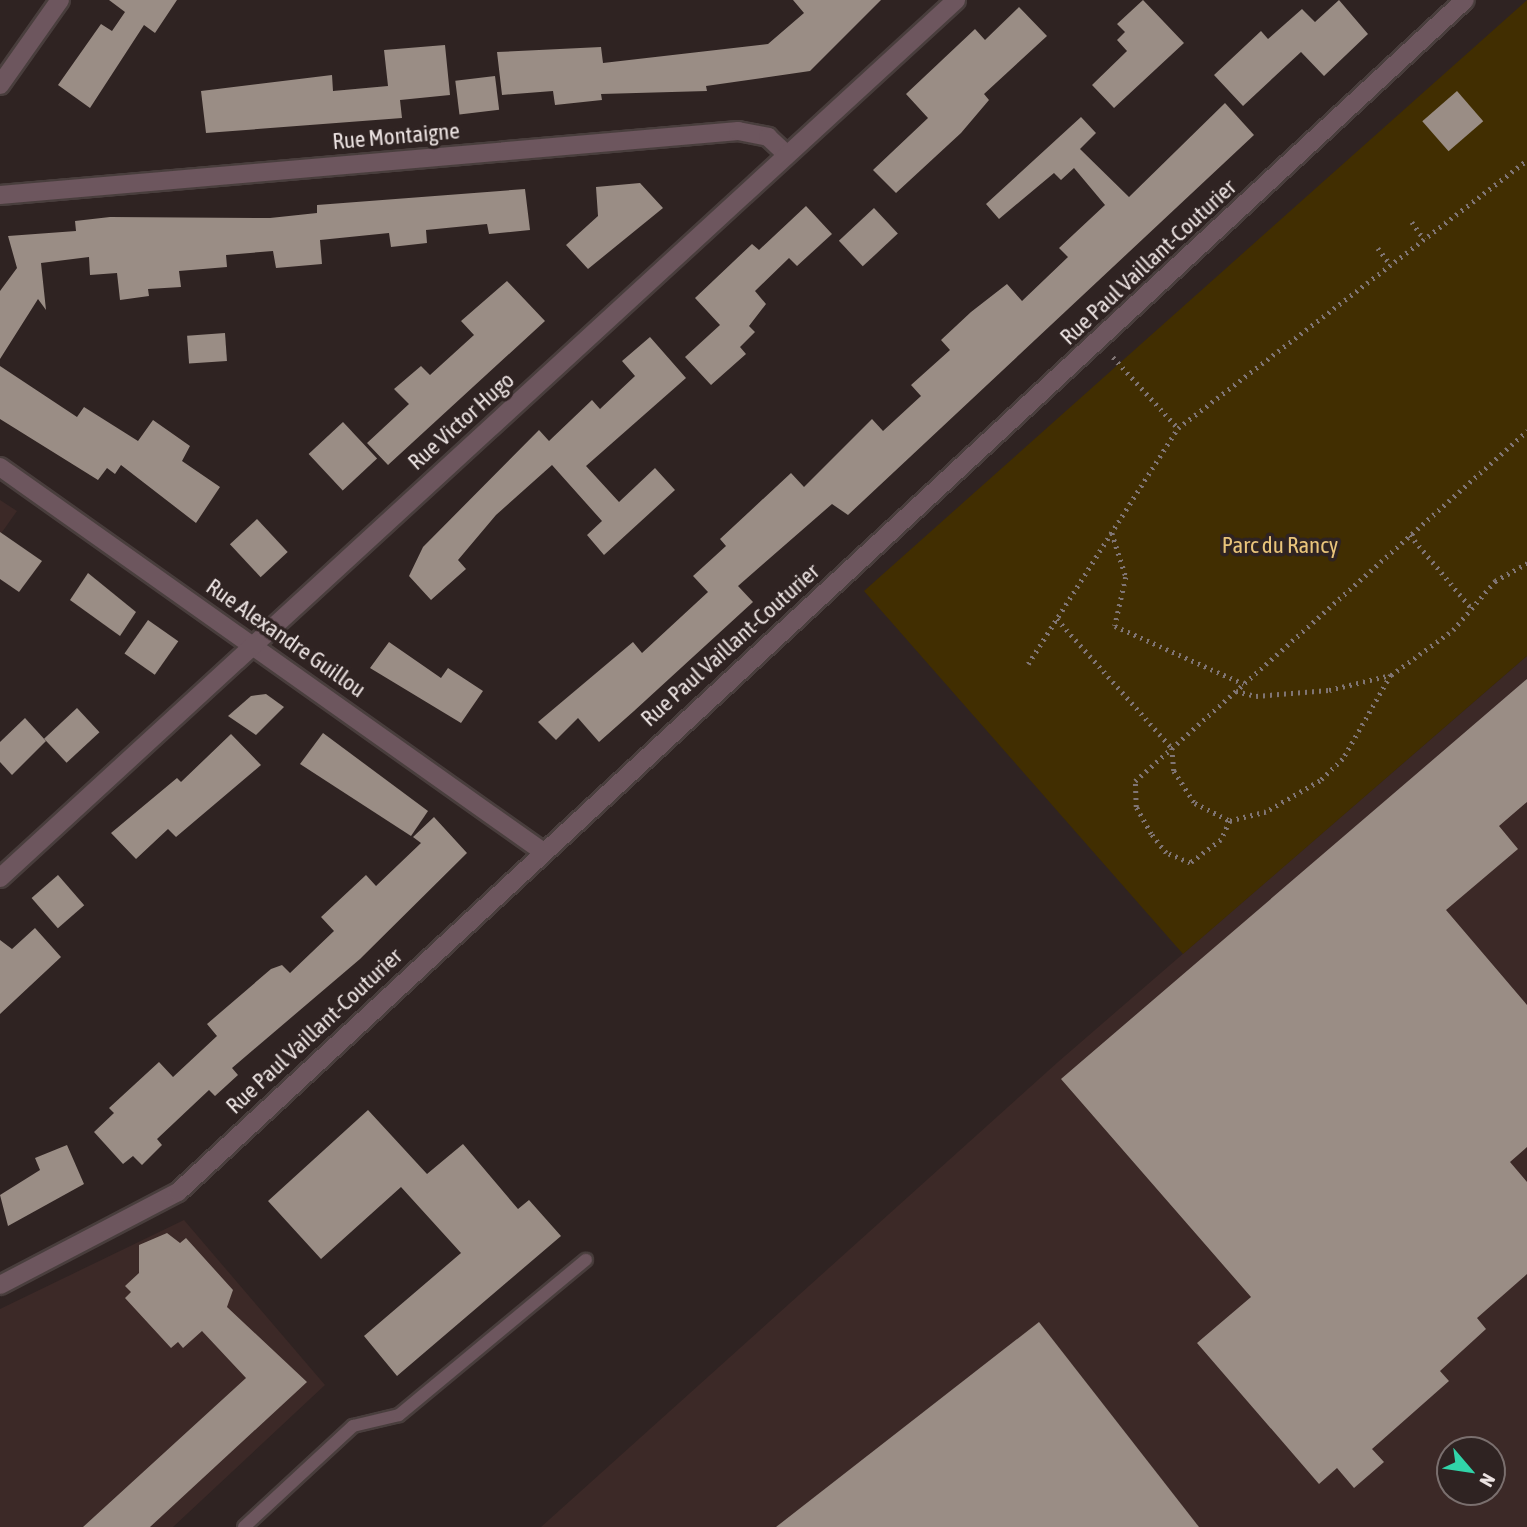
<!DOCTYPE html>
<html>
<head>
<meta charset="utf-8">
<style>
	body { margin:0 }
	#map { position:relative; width:1527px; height:1527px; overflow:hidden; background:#2f2322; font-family:"Asap Condensed",sans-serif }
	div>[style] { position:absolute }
	.built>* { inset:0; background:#3c2927 }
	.green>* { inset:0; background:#412e01 }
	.building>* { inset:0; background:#9a8d85; transform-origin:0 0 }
	.path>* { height:4.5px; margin-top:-2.25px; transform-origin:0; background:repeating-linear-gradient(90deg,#807574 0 2px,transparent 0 7px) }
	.roads { filter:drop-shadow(2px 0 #493e3d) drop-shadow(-2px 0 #493e3d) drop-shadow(0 2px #493e3d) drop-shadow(0 -2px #493e3d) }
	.service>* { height:12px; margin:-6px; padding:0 6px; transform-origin:6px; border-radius:6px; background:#6d565e }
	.minor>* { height:18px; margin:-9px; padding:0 9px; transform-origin:9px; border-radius:9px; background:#6d565e }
	.tertiary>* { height:18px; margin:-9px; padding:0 9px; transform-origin:9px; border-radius:9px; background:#6d565e }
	span { translate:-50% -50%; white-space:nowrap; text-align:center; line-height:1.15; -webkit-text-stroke:7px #2f2322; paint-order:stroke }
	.street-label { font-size:23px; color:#ebe2e1 }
	.park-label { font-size:23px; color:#e9c47b }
	.north { position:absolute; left:1436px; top:1436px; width:70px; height:70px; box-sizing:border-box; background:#2f2322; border:2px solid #7a6f6e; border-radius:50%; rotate:119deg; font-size:19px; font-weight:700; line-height:28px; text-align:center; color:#ebe2e1 }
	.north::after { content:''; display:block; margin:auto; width:24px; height:32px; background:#31d4a9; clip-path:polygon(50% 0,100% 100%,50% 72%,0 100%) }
</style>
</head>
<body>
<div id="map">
	<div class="built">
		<i style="clip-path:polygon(0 500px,17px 511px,0 535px)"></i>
		<i style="clip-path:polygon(evenodd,1527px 656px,1527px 1527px,541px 1527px,1058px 1062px,1527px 656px,1450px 1450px,1492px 1450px,1492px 1492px,1450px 1492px,1450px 1450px)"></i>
		<i style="clip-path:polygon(184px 1220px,325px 1385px,173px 1527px,0 1527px,0 1309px)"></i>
	</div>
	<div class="green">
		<i style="clip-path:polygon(1527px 0,1527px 656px,1183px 954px,864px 591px)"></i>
	</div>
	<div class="building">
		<i style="clip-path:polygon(109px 0,177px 0,155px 33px,144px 25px,90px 108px,58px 85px,101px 24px,112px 31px,125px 12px)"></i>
		<i style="clip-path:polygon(793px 0,881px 0,810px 71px,706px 86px,707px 91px,601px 94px,602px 100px,555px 105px,553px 91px,502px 95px,497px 52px,601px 47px,603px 63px,768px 44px,804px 13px)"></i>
		<i style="clip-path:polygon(1143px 0,1184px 43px,1114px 108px,1092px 85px,1127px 51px,1117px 40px,1125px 32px,1117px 24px)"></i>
		<i style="clip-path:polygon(1339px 0,1368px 34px,1324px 76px,1301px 52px,1243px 106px,1214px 75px,1261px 31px,1268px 39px,1302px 9px,1315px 22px)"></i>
		<i style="clip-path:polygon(1019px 7px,1047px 36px,984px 94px,989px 100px,961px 133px,896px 193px,873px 170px,928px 118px,906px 94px,975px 29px,985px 40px)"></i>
		<i style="clip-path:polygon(445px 45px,450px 95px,400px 100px,402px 118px,206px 133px,201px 91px,332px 75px,333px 91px,388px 86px,384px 50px)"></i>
		<i style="left:495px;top:76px;width:34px;height:40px;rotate:83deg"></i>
		<i style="left:1457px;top:91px;width:40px;height:46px;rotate:49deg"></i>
		<i style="clip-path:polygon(1225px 103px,1254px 135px,848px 515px,832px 504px,738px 586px,753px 602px,634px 711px,599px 742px,578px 718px,556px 740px,538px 722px,633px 642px,642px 653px,708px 592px,693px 576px,726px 546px,720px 539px,791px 473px,804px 487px,872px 419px,883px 431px,921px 396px,911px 385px,950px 350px,941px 340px,971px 312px,1007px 284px,1022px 301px,1068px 257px,1059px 248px,1105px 205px,1074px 168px,1061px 180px,1054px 173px,999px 219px,986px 204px,1081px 117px,1096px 133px,1080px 149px,1129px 197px)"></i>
		<i style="clip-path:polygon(640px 183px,663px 208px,588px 269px,566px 245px,598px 216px,596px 187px)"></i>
		<i style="clip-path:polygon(525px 189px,530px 230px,489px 234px,487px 224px,426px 230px,427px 243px,391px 247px,389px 233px,320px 240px,322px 264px,276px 268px,273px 251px,226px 255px,227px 267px,179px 271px,181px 287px,148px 289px,149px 296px,120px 300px,117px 273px,90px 275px,89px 257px,41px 263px,46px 310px,38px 299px,0 359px,0 291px,17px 268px,8px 236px,76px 231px,75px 221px,110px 217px,270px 218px,317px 213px,317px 205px)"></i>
		<i style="clip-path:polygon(806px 206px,832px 234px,797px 266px,789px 258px,755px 291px,766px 304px,749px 326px,755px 332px,740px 347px,746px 354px,711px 385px,685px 357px,720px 325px,695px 298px,752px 244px,759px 250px)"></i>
		<i style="left:874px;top:208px;width:35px;height:48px;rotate:47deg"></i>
		<i style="clip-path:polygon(507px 281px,545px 321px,388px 465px,367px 443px,409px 404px,394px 389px,421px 366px,430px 375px,474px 335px,461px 321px)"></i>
		<i style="left:225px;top:333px;width:28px;height:38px;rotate:86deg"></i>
		<i style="clip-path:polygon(650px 337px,686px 378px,586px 466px,619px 502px,655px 468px,675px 490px,604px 555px,587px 535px,602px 521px,552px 465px,496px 515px,458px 560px,466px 569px,431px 600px,409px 576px,423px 547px,539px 430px,549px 441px,592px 400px,600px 409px,635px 376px,622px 361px)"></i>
		<i style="clip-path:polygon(0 366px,77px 417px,84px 407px,138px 441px,153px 420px,190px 446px,182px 461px,220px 487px,196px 523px,121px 465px,115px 474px,107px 468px,98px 480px,0 419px)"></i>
		<i style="left:343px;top:422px;width:50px;height:47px;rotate:47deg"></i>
		<i style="left:257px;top:519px;width:45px;height:37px;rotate:47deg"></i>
		<i style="clip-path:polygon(0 532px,42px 561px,19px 592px,0 579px)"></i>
		<i style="clip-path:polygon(88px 573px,136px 612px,120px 636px,70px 600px)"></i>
		<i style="left:148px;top:620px;width:37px;height:41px;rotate:35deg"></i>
		<i style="clip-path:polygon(389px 642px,441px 678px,448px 668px,483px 691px,461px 723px,370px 668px)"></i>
		<i style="clip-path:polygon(1527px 679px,1527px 802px,1499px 826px,1518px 849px,1446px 910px,1527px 1005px,1527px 1147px,1510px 1162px,1527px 1182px,1527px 1274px,1477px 1318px,1486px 1329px,1440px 1371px,1449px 1381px,1372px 1449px,1384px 1462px,1354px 1488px,1337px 1468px,1319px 1484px,1197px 1343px,1251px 1297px,1061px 1079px)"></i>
		<i style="clip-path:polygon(266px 694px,284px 707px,256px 735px,228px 716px,251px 696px)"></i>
		<i style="left:77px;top:708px;width:33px;height:45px;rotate:47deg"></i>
		<i style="clip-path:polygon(25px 718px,46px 741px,12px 775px,0 762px,0 742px)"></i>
		<i style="clip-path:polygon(323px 733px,428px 811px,411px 836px,300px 764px)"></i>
		<i style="clip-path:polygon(231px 734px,261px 765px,176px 837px,168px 829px,136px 859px,111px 833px,177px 778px,181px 782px)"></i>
		<i style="clip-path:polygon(434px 817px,467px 853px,360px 959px,232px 1068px,238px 1075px,215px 1096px,209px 1090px,157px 1139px,162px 1145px,142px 1165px,133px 1156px,123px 1164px,94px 1132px,114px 1113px,109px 1108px,159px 1062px,173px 1077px,217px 1036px,207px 1024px,271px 969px,282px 965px,290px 973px,334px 931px,321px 917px,366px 875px,376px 886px,421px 843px,413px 837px)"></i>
		<i style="left:58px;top:875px;width:40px;height:35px;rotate:49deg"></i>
		<i style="clip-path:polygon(35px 928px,61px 957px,0 1014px,0 940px,12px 949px)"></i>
		<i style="clip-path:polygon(368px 1110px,427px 1174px,463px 1144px,518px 1209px,529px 1200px,561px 1236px,397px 1376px,364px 1336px,461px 1253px,401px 1187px,321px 1259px,268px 1201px)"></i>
		<i style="clip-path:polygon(67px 1145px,84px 1184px,8px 1226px,0 1195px,40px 1170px,35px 1158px)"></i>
		<i style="clip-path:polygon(167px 1233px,180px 1243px,186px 1238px,233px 1290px,227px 1307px,307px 1382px,150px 1527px,83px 1527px,246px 1378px,202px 1331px,183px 1348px,178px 1342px,171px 1348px,125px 1298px,131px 1292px,125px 1286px,139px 1273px,139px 1245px)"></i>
		<i style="clip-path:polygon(1039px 1322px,1199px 1527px,776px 1527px)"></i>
	</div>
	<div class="path">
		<i style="left:1412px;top:222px;width:21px;rotate:55deg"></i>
		<i style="left:1378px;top:248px;width:21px;rotate:53deg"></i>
		<i style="left:1113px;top:357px;width:96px;rotate:47.5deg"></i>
		<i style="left:1112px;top:533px;width:46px;rotate:72.3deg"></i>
		<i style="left:1126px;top:577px;width:50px;rotate:102.7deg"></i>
		<i style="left:1115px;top:626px;width:141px;rotate:24.2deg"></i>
		<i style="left:1410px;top:535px;width:98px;rotate:50deg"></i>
		<i style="left:1057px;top:619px;width:173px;rotate:48.3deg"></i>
		<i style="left:1172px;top:748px;width:23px;rotate:85deg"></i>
		<i style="left:1174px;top:771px;width:38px;rotate:57deg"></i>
		<i style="left:1195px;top:803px;width:39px;rotate:27deg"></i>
		<i style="left:1028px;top:664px;width:280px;rotate:-57.6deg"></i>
		<i style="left:1178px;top:428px;width:440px;rotate:-37.5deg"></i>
		<i style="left:1391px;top:675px;width:97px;rotate:119.7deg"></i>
		<i style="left:1343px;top:759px;width:32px;rotate:136deg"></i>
		<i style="left:1320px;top:781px;width:62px;rotate:150.1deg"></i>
		<i style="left:1266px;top:812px;width:37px;rotate:166deg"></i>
		<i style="left:1230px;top:821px;width:21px;rotate:115deg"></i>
		<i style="left:1221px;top:840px;width:39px;rotate:143deg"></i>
		<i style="left:1190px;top:863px;width:26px;rotate:-157deg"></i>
		<i style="left:1166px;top:853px;width:24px;rotate:-128deg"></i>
		<i style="left:1151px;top:834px;width:31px;rotate:-119deg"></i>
		<i style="left:1136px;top:807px;width:26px;rotate:-92deg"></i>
		<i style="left:1135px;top:781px;width:526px;rotate:-41.76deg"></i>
		<i style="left:1236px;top:691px;width:21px;rotate:14deg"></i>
		<i style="left:1256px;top:696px;width:73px;rotate:-4.7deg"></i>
		<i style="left:1329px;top:690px;width:64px;rotate:-13.6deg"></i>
		<i style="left:1391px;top:675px;width:77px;rotate:-36deg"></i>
		<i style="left:1453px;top:630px;width:65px;rotate:-49.4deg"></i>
		<i style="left:1495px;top:581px;width:37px;rotate:-29deg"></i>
	</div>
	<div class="roads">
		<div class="service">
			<i style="left:244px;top:1527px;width:149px;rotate:-42.8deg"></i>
			<i style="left:353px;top:1426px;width:47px;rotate:-13.4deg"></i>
			<i style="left:399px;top:1415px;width:243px;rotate:-39.7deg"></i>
		</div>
		<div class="minor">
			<i style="left:0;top:195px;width:741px;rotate:-4.96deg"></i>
			<i style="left:738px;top:131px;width:31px;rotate:11deg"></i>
			<i style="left:768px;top:137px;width:26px;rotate:43deg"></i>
			<i style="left:0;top:467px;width:664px;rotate:35.32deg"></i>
			<i style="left:0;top:878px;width:1298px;rotate:-42.56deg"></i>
			<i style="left:0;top:1285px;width:201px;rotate:-27.6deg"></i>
			<i style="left:178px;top:1192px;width:1754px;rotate:-42.81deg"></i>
		</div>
		<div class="tertiary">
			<i style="left:0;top:85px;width:104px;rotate:-54.8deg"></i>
		</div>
	</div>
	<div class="street-label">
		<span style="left:396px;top:136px;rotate:-5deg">Rue Montaigne</span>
		<span style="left:1148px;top:262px;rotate:-43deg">Rue Paul Vaillant-Couturier</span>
		<span style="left:461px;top:421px;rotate:-42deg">Rue Victor Hugo</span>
		<span style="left:286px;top:638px;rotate:35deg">Rue Alexandre Guillou</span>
		<span style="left:730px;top:645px;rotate:-42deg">Rue Paul Vaillant-Couturier</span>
		<span style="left:314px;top:1031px;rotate:-43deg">Rue Paul Vaillant-Couturier</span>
	</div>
	<div class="park-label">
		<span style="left:1280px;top:545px">Parc du Rancy</span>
	</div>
	<div class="north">N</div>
</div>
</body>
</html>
